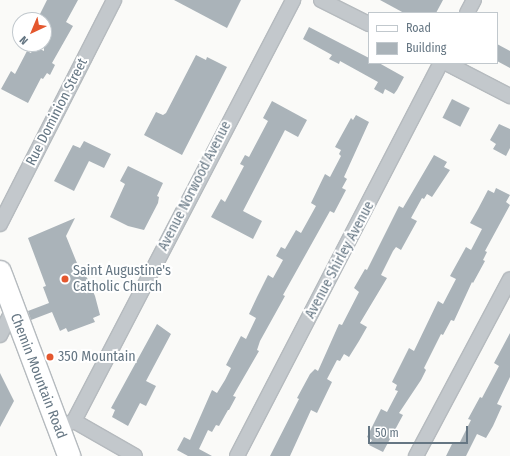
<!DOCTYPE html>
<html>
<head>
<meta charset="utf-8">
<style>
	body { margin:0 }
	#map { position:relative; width:510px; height:456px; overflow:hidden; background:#fafaf8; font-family:"Fira Sans Condensed",sans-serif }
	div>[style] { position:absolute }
	.building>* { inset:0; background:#aab3b9; transform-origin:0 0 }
	.roads { filter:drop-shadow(1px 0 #b5babe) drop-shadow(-1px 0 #b5babe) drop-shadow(0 1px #b5babe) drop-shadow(0 -1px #b5babe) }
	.street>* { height:14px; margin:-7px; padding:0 7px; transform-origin:7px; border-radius:7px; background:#c3c8cc }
	.primary>* { height:22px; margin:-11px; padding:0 11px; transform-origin:11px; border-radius:11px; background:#fff }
	.dots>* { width:11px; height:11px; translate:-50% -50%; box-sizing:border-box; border:2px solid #fff; border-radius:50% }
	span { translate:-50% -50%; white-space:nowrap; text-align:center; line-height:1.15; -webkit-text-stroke:4px #fff; paint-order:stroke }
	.street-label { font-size:14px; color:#657683 }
	.poi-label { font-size:14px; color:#657683 }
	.left { translate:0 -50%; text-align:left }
	.legend { position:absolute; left:368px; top:12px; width:130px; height:52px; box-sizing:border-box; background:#fff; border:1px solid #c1c8cd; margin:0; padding:5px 7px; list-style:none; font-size:12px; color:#657683 }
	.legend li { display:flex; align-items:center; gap:8px; height:20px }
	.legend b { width:20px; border:1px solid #c1c8cd }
	.north { position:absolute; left:12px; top:12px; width:40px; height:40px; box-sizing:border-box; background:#fff; border:1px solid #c1c8cd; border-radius:50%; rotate:224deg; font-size:11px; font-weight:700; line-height:16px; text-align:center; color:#657683 }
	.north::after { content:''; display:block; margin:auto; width:14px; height:18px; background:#e4572e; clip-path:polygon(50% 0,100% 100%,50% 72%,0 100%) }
	.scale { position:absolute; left:368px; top:426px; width:100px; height:18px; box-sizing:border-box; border:2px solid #657683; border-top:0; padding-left:5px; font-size:12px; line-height:14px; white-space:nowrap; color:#657683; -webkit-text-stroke:3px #fff; paint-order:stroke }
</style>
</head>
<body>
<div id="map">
	<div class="building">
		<i style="clip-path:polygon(47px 0,78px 0,66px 22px,73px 26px,52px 63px,55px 65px,50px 75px,47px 73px,43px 79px,41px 78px,28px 103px,1px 89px,11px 71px,15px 74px,27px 51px,31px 53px,34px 46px,44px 51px,44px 20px,37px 20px)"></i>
		<i style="clip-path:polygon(174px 0,241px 0,227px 28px)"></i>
		<i style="clip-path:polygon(380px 0,443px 0,436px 13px,404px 13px)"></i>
		<i style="clip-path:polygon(309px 27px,369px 58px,369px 63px,379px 63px,404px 77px,397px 90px,394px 94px,385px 89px,383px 94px,374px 89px,378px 82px,340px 61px,339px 64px,329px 59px,332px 55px,303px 39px)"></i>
		<i style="clip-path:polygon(497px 44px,510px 51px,510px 68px,497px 61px)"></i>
		<i style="clip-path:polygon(196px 55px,206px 60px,207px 57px,227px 67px,182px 155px,144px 135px,156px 112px,163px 115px,166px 113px)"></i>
		<i style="left:452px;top:99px;width:20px;height:21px;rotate:27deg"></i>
		<i style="clip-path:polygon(272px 101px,307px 120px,298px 137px,285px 130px,243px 211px,262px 221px,253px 239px,211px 217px,221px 199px,225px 202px,244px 166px,240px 164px,245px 155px,249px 157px,268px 121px,263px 118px)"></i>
		<i style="clip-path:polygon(356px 115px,369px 122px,344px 177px,347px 179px,342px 188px,346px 190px,334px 213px,330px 211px,283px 295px,285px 296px,260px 341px,257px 350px,259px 351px,233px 396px,236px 397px,229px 410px,228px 410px,219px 426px,216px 425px,212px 432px,208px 430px,199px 449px,212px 456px,188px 456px,177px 450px,184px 437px,190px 440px,212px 390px,217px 393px,225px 380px,231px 368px,226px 365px,241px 336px,246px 339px,256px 318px,249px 314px,257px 297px,268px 275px,273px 278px,283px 260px,276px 256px,281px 247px,285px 249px,296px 230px,301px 233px,316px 206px,311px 203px,325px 174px,330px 177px,341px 156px,339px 154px,341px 150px,335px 147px,351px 118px,353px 120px)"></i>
		<i style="clip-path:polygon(499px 124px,510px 129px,510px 148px,506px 156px,493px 149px,496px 144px,490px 140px)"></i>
		<i style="clip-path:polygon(84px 141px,111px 154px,104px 168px,89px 161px,74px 191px,54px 181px,73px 145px,80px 148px)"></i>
		<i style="clip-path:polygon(434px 155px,447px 162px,444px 167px,450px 170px,432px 197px,427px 194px,424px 199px,422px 198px,411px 218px,417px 221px,401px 250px,396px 247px,393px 251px,381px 275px,387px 278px,360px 323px,367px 327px,359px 341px,349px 357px,344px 354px,340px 361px,337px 360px,327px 379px,332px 382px,317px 413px,311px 410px,290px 456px,270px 456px,299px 399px,297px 398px,310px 374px,315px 369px,318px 371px,339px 324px,342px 325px,359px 292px,354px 288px,365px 269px,367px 270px,399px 206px,403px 208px)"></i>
		<i style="clip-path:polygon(128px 166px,163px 183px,157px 196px,159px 197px,158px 203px,144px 230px,128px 226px,110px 217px,125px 184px,120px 181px)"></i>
		<i style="clip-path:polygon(496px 188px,510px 195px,506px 202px,510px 205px,485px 251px,487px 252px,483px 260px,485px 261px,473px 283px,472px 282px,454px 321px,451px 320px,443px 335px,441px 334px,424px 368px,426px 370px,421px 380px,399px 413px,403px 415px,383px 452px,369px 445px,372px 440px,367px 437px,381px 409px,387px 412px,398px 391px,395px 390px,397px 385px,392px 382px,409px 348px,414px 351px,438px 301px,443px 304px,456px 279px,450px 276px,466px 247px,471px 250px,482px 229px,470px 223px,478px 209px,488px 190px,494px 193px)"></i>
		<i style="clip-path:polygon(75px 218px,66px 236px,81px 273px,84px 271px,95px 296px,100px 315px,93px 318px,95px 322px,68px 332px,66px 328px,60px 331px,52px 312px,31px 320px,28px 311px,49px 303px,43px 287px,46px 286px,28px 238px)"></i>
		<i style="clip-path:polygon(157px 324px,171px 334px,146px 381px,156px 386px,146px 406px,140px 403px,128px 426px,112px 417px,115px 410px,111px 408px)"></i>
		<i style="clip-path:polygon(510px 333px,510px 377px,497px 404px,502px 406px,493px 426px,486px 438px,477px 434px,466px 456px,446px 456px,453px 442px,459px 444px,471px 420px,468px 419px,480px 397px,482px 398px,499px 366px,494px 363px)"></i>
		<i style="clip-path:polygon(0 373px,14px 401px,0 427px)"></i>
	</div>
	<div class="roads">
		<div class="street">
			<i style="left:321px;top:0;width:54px;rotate:26.6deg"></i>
			<i style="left:467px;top:13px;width:15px;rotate:-62deg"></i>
			<i style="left:446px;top:63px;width:72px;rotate:27.3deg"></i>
			<i style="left:0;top:224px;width:251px;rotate:-63deg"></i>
			<i style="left:0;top:335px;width:28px;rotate:-63deg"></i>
			<i style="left:74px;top:421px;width:70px;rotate:29.8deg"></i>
			<i style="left:57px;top:428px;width:18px;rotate:-22deg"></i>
			<i style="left:74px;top:421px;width:475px;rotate:-62.5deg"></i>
			<i style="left:237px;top:456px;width:443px;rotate:-62.6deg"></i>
			<i style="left:416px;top:456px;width:200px;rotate:-62deg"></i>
		</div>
		<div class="primary">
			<i style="left:0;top:272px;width:197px;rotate:69.4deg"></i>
		</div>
	</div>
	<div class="dots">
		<i style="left:65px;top:279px;background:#e4572e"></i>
		<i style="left:50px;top:357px;background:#e4572e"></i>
	</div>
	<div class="street-label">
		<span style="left:57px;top:112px;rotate:-63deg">Rue Dominion Street</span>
		<span style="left:195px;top:186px;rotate:-63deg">Avenue Norwood Avenue</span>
		<span style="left:340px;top:260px;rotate:-62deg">Avenue Shirley Avenue</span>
		<span style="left:38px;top:376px;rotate:69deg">Chemin Mountain Road</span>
	</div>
	<div class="poi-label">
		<span class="left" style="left:73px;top:279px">Saint Augustine's<br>Catholic Church</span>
		<span class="left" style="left:58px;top:357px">350 Mountain</span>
	</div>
	<ul class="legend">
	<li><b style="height:5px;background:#fff"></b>Road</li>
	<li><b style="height:11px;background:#aab3b9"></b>Building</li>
	</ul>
	<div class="north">N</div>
	<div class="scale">50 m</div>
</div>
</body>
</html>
